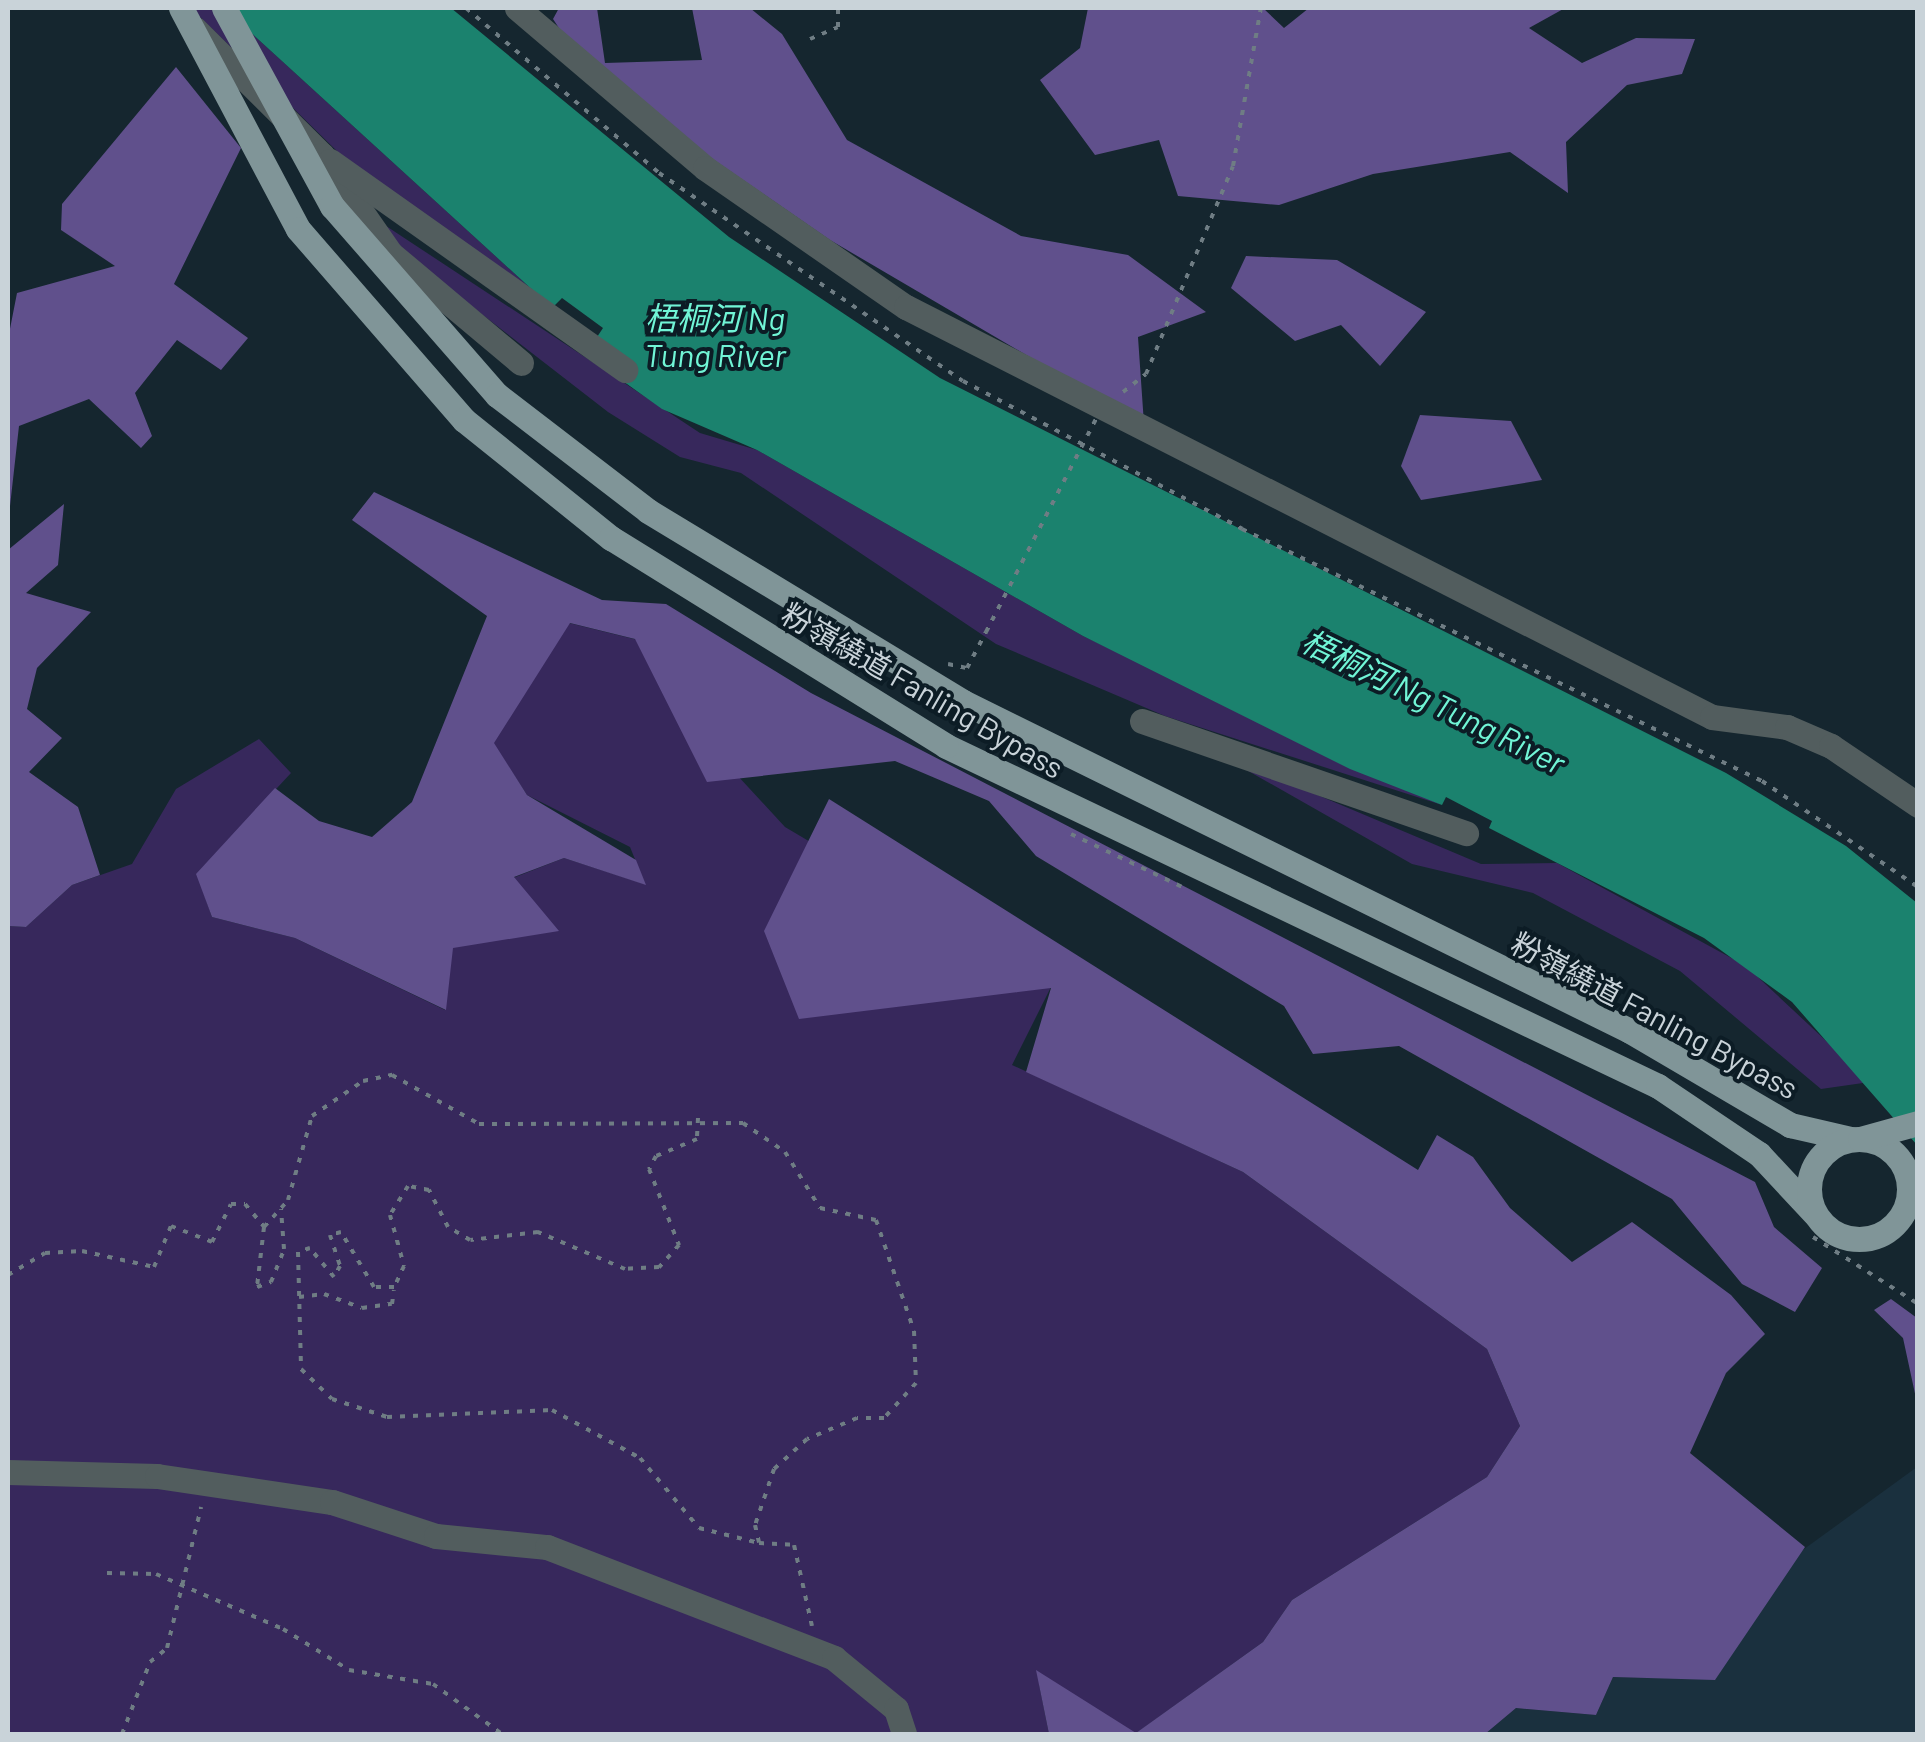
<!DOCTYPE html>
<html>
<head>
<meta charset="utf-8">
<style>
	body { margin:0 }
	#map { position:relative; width:1925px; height:1742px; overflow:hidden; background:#15262f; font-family:Barlow,"Noto Sans SC",sans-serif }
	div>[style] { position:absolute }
	.built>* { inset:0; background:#1a303e }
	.green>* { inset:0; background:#37285c }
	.forest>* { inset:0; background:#60508c }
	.water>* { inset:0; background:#1b826e }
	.path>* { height:4px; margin-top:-2px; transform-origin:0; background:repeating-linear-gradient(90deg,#6f7d84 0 5px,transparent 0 13px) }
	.minor>* { height:25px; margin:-12.5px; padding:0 12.5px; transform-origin:12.5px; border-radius:12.5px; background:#525d5e }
	.major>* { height:25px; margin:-12.5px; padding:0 12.5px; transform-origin:12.5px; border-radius:12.5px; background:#809598 }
	.major>.ring { margin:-12.5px; padding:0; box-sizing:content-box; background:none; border:25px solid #809598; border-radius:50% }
	.path-bridge>* { height:4px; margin-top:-2px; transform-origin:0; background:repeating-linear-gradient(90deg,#6f7d84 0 5px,transparent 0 13px) }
	.major-bridge>* { height:25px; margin:-12.5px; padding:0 12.5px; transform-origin:12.5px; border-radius:12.5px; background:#809598 }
	span { translate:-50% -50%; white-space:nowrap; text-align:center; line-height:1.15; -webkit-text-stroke:8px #0c1c25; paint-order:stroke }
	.street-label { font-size:30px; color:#c9d3d9 }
	.water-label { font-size:32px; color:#71f5d6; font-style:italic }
	.frame { position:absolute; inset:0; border:10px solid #c9d3d9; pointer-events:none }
</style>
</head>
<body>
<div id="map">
	<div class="built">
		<i style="clip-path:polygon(1917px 1467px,1917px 1734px,1485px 1734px,1516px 1708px,1596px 1715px,1613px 1677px,1715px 1679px,1789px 1560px)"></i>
	</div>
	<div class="green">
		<i style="clip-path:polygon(191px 8px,224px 8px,538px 295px,346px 160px)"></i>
		<i style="clip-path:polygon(374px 218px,700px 433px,757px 450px,1083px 636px,1442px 805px,1165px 716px,996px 644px,741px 473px,680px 457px,608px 412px,417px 264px)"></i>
		<i style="clip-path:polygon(569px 623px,646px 642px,701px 736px,785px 827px,851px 866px,799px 1018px,1051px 987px,1012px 1065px,1243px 1172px,1487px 1349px,1520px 1426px,1487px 1477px,1292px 1600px,1263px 1642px,1135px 1734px,1039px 1684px,1049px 1734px,8px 1734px,8px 926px,26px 927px,72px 885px,132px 864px,176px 789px,259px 739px,291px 773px,197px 874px,212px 917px,295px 938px,445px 1010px,452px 948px,513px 878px,564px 858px,645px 884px,630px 847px,527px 795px,493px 743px)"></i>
		<i style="clip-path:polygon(1213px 751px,1481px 864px,1557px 863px,1746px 966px,1870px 1082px,1821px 1089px,1680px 971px,1533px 893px,1412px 864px)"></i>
	</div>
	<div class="forest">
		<i style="clip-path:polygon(559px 8px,597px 8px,605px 63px,702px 60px,692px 8px,750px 8px,782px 34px,847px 140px,1021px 236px,1128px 255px,1206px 312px,1138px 337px,1144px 424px,830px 240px,669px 129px,582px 63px,553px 19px)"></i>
		<i style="clip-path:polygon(1088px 8px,1263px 8px,1284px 28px,1309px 8px,1565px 8px,1529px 28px,1582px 63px,1636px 38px,1695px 39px,1682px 74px,1627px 85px,1566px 142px,1568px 193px,1510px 152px,1373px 174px,1279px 205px,1178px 196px,1159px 140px,1095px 155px,1040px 80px,1080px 48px)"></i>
		<i style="clip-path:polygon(176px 67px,241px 148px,174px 284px,248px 338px,221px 370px,177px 340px,135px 393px,152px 436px,141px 448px,89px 399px,19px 426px,8px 524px,8px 339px,17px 293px,115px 266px,61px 230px,62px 204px)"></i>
		<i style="clip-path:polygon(1246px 256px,1337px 260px,1426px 312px,1380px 366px,1341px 325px,1295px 341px,1231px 288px)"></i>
		<i style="clip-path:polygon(1420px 415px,1511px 421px,1542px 480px,1421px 500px,1401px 466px)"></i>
		<i style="clip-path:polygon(374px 492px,602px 600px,666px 604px,811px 693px,1755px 1182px,1774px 1227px,1822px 1268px,1795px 1312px,1742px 1284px,1672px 1199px,1399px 1046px,1313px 1054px,1284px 1006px,1036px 856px,989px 801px,895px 761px,707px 782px,635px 639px,570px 623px,494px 743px,527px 795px,636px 860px,646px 885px,564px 858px,514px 877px,559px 931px,453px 948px,446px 1010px,295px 938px,212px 917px,196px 874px,275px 788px,319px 821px,372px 837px,412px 802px,487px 616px,352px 520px)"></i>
		<i style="clip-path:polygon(64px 504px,58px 565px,26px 593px,91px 612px,37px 668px,27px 709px,62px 738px,29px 772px,78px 807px,100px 875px,72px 885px,26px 927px,8px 926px,8px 550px)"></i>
		<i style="clip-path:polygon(829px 799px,1418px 1170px,1437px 1135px,1473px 1157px,1510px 1208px,1572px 1262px,1632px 1222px,1731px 1295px,1765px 1334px,1726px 1373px,1690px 1453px,1805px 1547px,1715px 1680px,1613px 1677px,1596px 1715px,1516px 1708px,1485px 1734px,1049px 1734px,1036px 1670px,1136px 1733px,1263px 1642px,1292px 1600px,1487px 1477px,1520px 1426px,1487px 1349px,1243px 1172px,1026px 1072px,1051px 988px,799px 1019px,764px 931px)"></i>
		<i style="clip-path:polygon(1891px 1299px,1917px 1318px,1917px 1403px,1903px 1338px,1874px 1310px)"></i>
	</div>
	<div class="water">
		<i style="clip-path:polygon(224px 8px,451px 8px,729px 237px,940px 378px,1726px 773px,1846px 846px,1917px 903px,1917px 1145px,1792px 1002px,1704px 938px,1489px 828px,1492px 821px,1446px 797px,1442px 805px,1350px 769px,1083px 636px,757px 450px,662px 409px,620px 379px,595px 340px,603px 328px,562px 298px,553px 307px,538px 295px)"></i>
	</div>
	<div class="path">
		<i style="left:466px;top:8px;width:254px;rotate:40.5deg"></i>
		<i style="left:659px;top:173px;width:368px;rotate:34.4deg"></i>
		<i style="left:963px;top:381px;width:316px;rotate:27.9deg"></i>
		<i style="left:1242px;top:529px;width:578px;rotate:25.86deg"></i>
		<i style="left:1762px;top:781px;width:189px;rotate:34.2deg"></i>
		<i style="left:810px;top:39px;width:30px;rotate:-23deg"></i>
		<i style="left:838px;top:27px;width:19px;rotate:-90deg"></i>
		<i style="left:1123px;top:392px;width:29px;rotate:-38deg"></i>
		<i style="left:1146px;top:374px;width:225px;rotate:-67.3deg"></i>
		<i style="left:1233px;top:166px;width:160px;rotate:-80deg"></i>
		<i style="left:948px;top:664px;width:19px;rotate:12deg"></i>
		<i style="left:967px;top:668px;width:41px;rotate:-62.2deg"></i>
		<i style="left:1071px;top:834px;width:125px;rotate:25.5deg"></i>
		<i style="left:698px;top:1118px;width:21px;rotate:93deg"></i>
		<i style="left:697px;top:1139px;width:44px;rotate:157.5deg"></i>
		<i style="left:656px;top:1156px;width:15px;rotate:118deg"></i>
		<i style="left:649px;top:1169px;width:82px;rotate:68.5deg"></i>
		<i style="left:679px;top:1245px;width:30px;rotate:132deg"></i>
		<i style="left:659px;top:1267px;width:34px;rotate:177deg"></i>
		<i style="left:625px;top:1269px;width:95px;rotate:-157deg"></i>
		<i style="left:538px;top:1232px;width:68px;rotate:173.3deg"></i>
		<i style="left:470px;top:1240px;width:26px;rotate:-149deg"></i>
		<i style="left:448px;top:1227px;width:42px;rotate:-117.2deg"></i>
		<i style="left:429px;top:1190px;width:21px;rotate:-169deg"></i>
		<i style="left:408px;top:1186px;width:34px;rotate:122deg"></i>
		<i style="left:390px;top:1215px;width:53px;rotate:74.6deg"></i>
		<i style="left:404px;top:1266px;width:23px;rotate:115deg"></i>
		<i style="left:394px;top:1287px;width:20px;rotate:180deg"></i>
		<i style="left:374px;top:1287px;width:64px;rotate:-121deg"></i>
		<i style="left:341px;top:1232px;width:11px;rotate:165deg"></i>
		<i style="left:330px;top:1235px;width:33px;rotate:72deg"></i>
		<i style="left:340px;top:1266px;width:13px;rotate:119deg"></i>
		<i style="left:334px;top:1277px;width:38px;rotate:-130deg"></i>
		<i style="left:310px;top:1248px;width:13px;rotate:162deg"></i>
		<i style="left:298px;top:1252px;width:117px;rotate:88.5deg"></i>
		<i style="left:301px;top:1369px;width:43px;rotate:44.1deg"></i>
		<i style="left:332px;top:1399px;width:58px;rotate:18.1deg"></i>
		<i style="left:387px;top:1417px;width:165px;rotate:-2.4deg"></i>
		<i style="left:552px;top:1410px;width:100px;rotate:28.6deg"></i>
		<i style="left:640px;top:1458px;width:92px;rotate:49.9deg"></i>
		<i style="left:699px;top:1528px;width:62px;rotate:14deg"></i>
		<i style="left:264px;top:1227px;width:60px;rotate:96.7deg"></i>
		<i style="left:257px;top:1287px;width:15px;rotate:-20deg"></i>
		<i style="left:271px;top:1282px;width:35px;rotate:-68deg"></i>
		<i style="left:284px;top:1249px;width:40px;rotate:-94.3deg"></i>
		<i style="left:1813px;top:1237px;width:125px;rotate:32.5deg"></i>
		<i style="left:8px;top:1275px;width:43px;rotate:-30.7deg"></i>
		<i style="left:45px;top:1253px;width:37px;rotate:-3deg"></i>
		<i style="left:82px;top:1251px;width:74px;rotate:12.5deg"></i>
		<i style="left:154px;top:1267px;width:44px;rotate:-67.5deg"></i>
		<i style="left:171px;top:1226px;width:44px;rotate:21.3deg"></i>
		<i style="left:212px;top:1242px;width:42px;rotate:-63.4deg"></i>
		<i style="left:231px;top:1204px;width:14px"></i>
		<i style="left:245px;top:1204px;width:30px;rotate:50deg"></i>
		<i style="left:264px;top:1227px;width:36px;rotate:-48deg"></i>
		<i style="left:288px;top:1200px;width:87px;rotate:-74.1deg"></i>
		<i style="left:312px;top:1116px;width:62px;rotate:-34.5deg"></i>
		<i style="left:363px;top:1081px;width:30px;rotate:-12deg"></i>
		<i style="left:392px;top:1075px;width:100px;rotate:29.4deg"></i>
		<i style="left:479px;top:1124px;width:264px;rotate:-0.2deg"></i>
		<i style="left:743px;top:1123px;width:51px;rotate:34.6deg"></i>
		<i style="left:785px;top:1152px;width:66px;rotate:58deg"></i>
		<i style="left:820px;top:1208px;width:57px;rotate:12.1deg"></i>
		<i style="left:876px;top:1220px;width:117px;rotate:71.1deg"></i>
		<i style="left:914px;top:1331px;width:52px;rotate:87.8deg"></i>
		<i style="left:916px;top:1383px;width:47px;rotate:132.4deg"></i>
		<i style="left:884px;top:1418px;width:27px;rotate:180deg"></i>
		<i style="left:857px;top:1418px;width:54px;rotate:157.2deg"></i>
		<i style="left:807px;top:1439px;width:45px;rotate:137.7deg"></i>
		<i style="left:774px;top:1469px;width:59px;rotate:108.7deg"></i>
		<i style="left:755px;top:1525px;width:18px;rotate:77deg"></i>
		<i style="left:759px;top:1543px;width:35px;rotate:3deg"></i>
		<i style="left:794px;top:1545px;width:83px;rotate:77.5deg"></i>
		<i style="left:299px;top:1297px;width:25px;rotate:-7deg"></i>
		<i style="left:324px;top:1294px;width:40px;rotate:20.2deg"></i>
		<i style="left:362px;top:1308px;width:30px;rotate:-8deg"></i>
		<i style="left:392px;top:1304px;width:14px;rotate:-82deg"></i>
		<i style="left:107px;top:1573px;width:49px;rotate:1.2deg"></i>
		<i style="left:156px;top:1574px;width:138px;rotate:23.4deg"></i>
		<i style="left:283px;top:1629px;width:78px;rotate:31.8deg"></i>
		<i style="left:349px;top:1670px;width:85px;rotate:9.5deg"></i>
		<i style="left:433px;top:1684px;width:85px;rotate:35.9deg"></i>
		<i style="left:122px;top:1734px;width:77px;rotate:-68.7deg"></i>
		<i style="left:150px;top:1662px;width:22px;rotate:-39deg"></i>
		<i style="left:167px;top:1648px;width:145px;rotate:-76.4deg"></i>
	</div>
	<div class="minor">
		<i style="left:517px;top:8px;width:247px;rotate:40.4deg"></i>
		<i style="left:705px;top:168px;width:244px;rotate:34.7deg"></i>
		<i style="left:906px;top:307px;width:904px;rotate:26.96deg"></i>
		<i style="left:1712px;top:717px;width:76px;rotate:7.6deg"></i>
		<i style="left:1787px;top:727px;width:48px;rotate:23.4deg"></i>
		<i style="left:1831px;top:746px;width:105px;rotate:34.1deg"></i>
		<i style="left:195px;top:29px;width:179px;rotate:44.8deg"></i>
		<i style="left:322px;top:155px;width:119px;rotate:55.2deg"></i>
		<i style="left:390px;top:253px;width:171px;rotate:40deg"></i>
		<i style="left:330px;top:161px;width:362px;rotate:35.3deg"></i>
		<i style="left:1142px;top:721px;width:343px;rotate:19.1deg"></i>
		<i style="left:8px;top:1472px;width:149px;rotate:1.5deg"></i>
		<i style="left:157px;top:1476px;width:177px;rotate:8.5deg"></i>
		<i style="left:332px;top:1502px;width:109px;rotate:18.1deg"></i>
		<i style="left:436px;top:1536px;width:112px;rotate:5.7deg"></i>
		<i style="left:547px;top:1547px;width:308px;rotate:21.1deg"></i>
		<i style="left:834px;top:1658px;width:80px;rotate:39.4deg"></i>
		<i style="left:896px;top:1709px;width:26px;rotate:72deg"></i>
	</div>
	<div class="major">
		<i style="left:963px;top:702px;width:744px;rotate:26.25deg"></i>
		<i style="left:1630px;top:1031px;width:186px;rotate:30.4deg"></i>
		<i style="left:1790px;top:1125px;width:63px;rotate:12.9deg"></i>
		<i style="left:946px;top:746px;width:789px;rotate:25.53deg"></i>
		<i style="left:1658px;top:1086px;width:122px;rotate:34deg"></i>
		<i style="left:1759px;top:1154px;width:81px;rotate:47deg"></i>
		<i class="ring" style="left:1809px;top:1139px;width:75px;height:75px"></i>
		<i style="left:1860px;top:1139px;width:60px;rotate:-15.4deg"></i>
	</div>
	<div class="path-bridge">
		<i style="left:986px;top:632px;width:240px;rotate:-62.7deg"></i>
	</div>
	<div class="major-bridge">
		<i style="left:181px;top:8px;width:250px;rotate:62.1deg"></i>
		<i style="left:298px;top:229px;width:253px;rotate:49deg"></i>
		<i style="left:464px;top:420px;width:189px;rotate:38.8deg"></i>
		<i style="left:611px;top:538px;width:394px;rotate:31.8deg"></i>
		<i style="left:224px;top:8px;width:226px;rotate:61.4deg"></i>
		<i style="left:332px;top:206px;width:251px;rotate:48.9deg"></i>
		<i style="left:497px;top:395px;width:190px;rotate:37.5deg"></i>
		<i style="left:648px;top:511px;width:368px;rotate:31.2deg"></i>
	</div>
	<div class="street-label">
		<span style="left:923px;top:690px;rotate:30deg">粉嶺繞道 Fanling Bypass</span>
		<span style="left:1655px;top:1015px;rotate:28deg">粉嶺繞道 Fanling Bypass</span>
	</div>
	<div class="water-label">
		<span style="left:715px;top:336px">梧桐河 Ng<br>Tung River</span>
		<span style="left:1434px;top:701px;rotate:26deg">梧桐河 Ng Tung River</span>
	</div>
	<div class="frame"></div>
</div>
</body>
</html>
